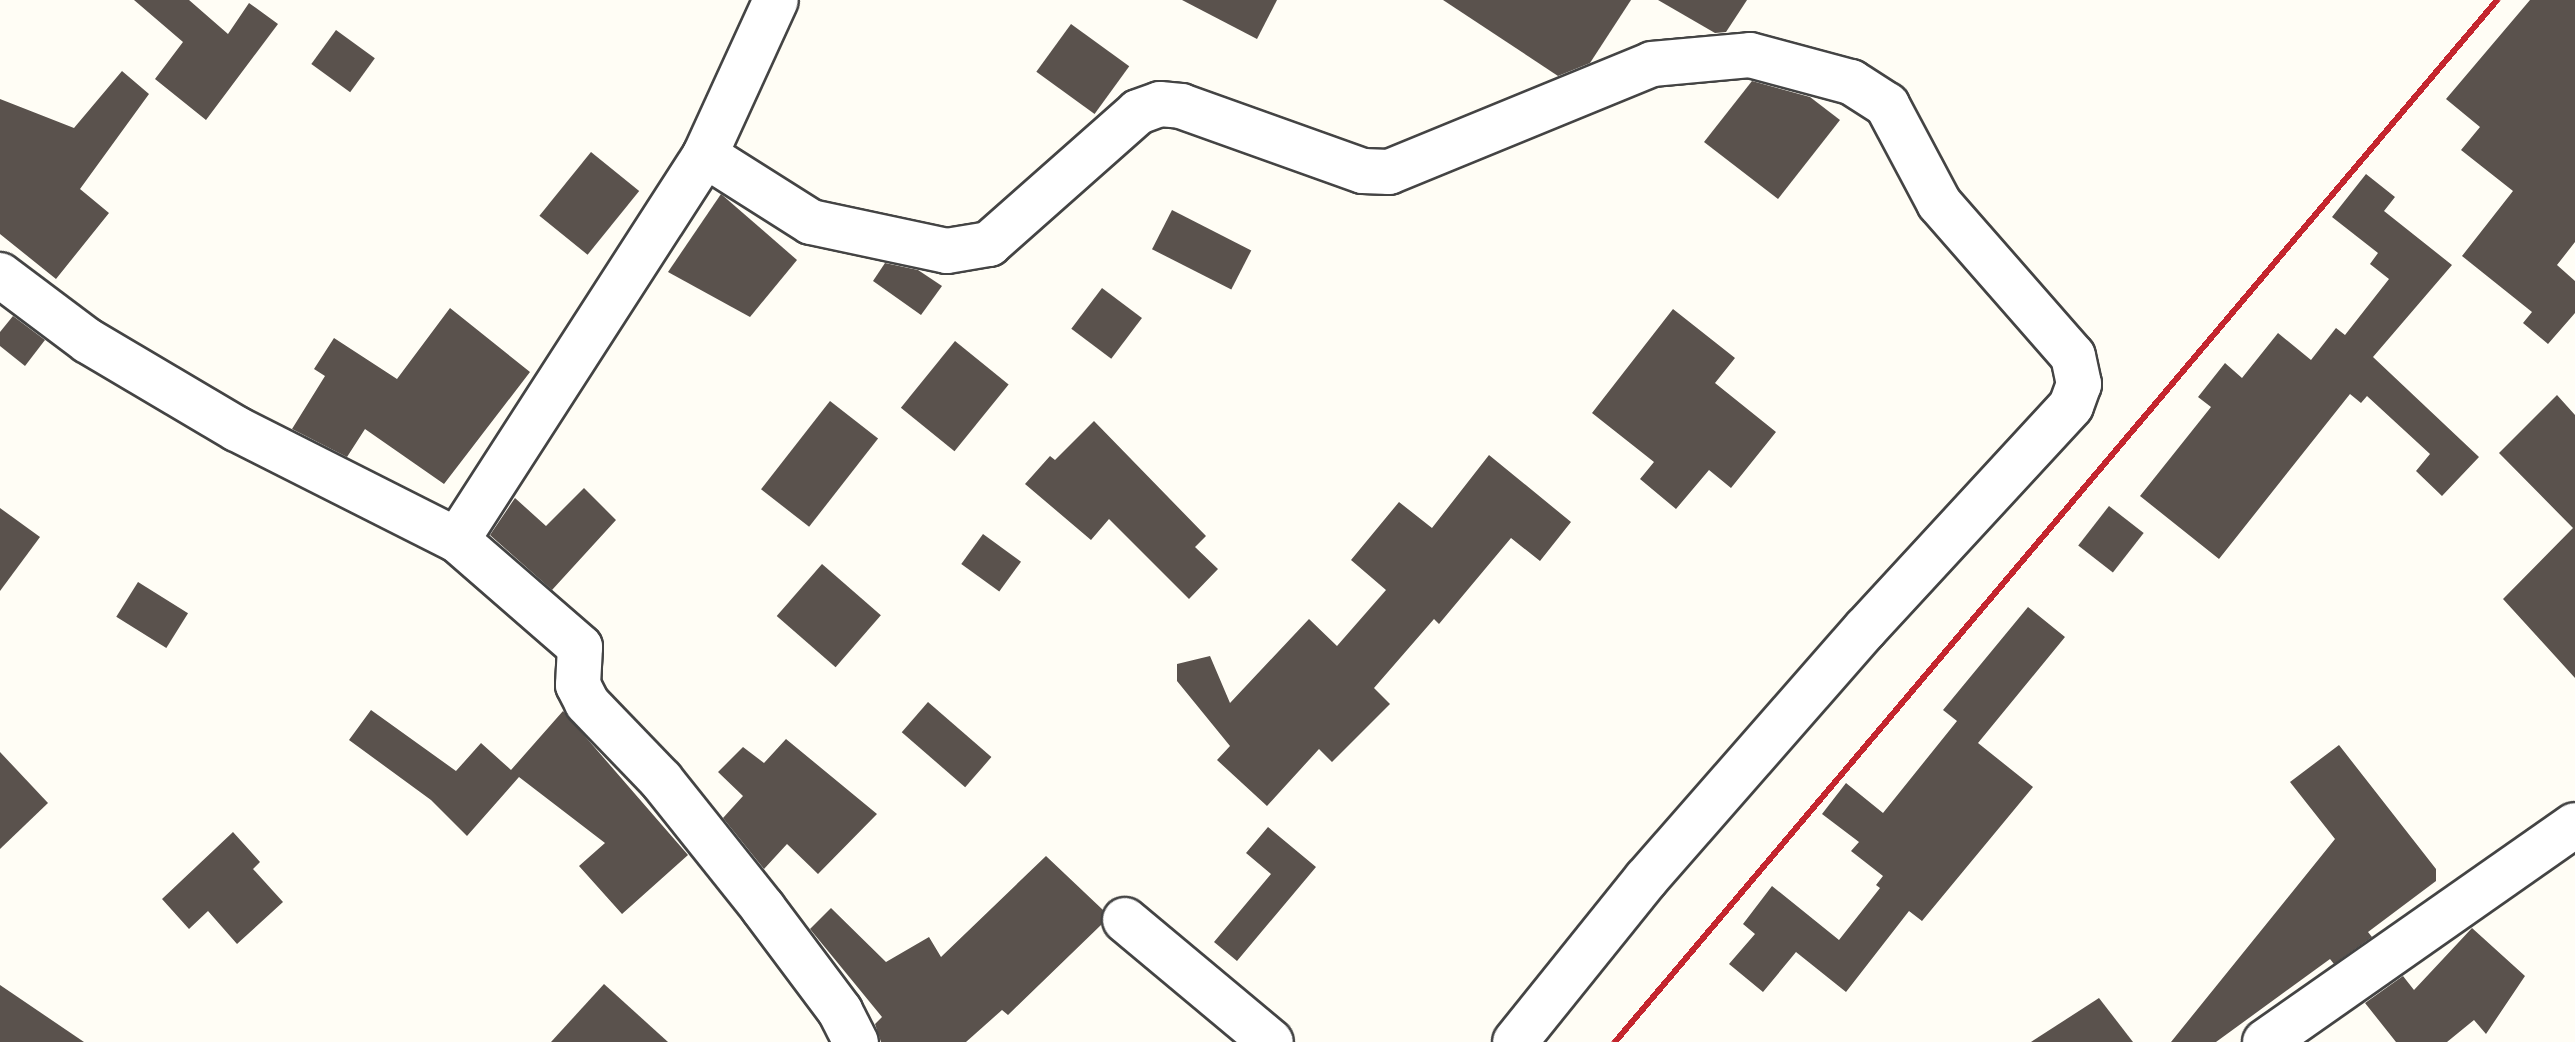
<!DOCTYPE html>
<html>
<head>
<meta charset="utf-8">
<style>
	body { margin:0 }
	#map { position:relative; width:2575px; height:1042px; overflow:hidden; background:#fffdf5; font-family:Merriweather,serif }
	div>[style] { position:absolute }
	.building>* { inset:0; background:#5a524d; transform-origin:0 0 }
	.roads { filter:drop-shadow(2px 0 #444) drop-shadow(-2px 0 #444) drop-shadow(0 2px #444) drop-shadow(0 -2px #444) }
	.minor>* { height:44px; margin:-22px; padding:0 22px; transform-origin:22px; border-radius:22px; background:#fff }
	.rail>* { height:6px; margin:-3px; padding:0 3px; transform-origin:3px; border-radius:3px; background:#c4262e }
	span { translate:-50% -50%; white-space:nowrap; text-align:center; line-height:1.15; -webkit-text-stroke:8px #fff; paint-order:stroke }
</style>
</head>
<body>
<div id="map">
	<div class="building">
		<i style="clip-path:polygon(134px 0,189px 0,228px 34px,249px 3px,278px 24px,206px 120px,155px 79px,183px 42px)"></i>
		<i style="clip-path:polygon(1182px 0,1277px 0,1257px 39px)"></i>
		<i style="clip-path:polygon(1443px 0,1631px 0,1590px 63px,1558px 76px)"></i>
		<i style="clip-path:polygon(1658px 0,1747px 0,1726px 32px,1715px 33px)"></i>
		<i style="clip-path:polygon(2530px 0,2575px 0,2575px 242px,2557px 265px,2575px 281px,2575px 313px,2548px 344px,2523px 323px,2532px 312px,2462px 256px,2513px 191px,2461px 150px,2480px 127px,2446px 99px)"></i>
		<i style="left:1071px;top:24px;width:72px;height:59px;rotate:36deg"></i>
		<i style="left:336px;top:30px;width:48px;height:42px;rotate:36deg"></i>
		<i style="clip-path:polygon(122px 71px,149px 94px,80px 189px,109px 213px,56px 279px,0 234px,0 99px,74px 128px)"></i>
		<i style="clip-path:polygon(1752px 81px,1810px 97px,1840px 120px,1778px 199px,1704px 142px)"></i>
		<i style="left:591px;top:152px;width:62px;height:82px;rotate:39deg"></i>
		<i style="clip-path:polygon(2366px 174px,2395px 197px,2384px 211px,2452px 265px,2373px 357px,2479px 457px,2442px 496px,2416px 471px,2430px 454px,2367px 396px,2361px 403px,2350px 394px,2219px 559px,2140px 496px,2211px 407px,2198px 397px,2225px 363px,2242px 378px,2278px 333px,2311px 360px,2336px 328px,2345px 335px,2389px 279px,2370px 264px,2378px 253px,2332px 217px)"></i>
		<i style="clip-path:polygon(721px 194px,797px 260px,750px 317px,668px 272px)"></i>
		<i style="left:1172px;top:210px;width:89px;height:44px;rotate:27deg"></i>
		<i style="clip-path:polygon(885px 263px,918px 270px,942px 286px,921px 315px,873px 281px)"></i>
		<i style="left:1102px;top:288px;width:50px;height:51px;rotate:37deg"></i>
		<i style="clip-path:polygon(450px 308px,530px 372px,444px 484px,365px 429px,347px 457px,292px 429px,325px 376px,314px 369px,334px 338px,397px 379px)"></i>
		<i style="clip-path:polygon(1673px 309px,1735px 358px,1715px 383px,1776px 432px,1731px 488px,1709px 470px,1676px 509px,1640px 479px,1654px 462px,1592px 413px)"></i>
		<i style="clip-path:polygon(13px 316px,45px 340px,25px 366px,0 346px,0 332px)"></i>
		<i style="left:955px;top:341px;width:69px;height:86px;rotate:39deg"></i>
		<i style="clip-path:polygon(2557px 395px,2575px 415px,2575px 678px,2503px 599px,2573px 528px,2499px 453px)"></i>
		<i style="left:830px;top:401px;width:61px;height:112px;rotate:38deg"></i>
		<i style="clip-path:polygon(1094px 421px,1206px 536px,1195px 547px,1218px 569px,1189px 599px,1109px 519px,1091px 540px,1025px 484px,1050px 456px,1055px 460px)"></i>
		<i style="clip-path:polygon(1489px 455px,1571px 522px,1540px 561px,1511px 538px,1439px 624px,1434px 619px,1374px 688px,1390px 704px,1332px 762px,1319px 749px,1267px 806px,1217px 760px,1230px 746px,1177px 681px,1177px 664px,1210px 656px,1230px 703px,1309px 619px,1337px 646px,1386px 590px,1351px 560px,1399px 502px,1432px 528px)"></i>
		<i style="clip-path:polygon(584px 488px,616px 520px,552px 590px,490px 535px,515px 498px,546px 526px)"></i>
		<i style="left:2109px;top:506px;width:44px;height:50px;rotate:38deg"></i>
		<i style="clip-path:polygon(0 508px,40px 537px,0 591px)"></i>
		<i style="left:983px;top:534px;width:47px;height:37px;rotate:36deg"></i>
		<i style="left:822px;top:564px;width:78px;height:69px;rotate:41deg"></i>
		<i style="left:138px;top:582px;width:59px;height:41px;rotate:32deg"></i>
		<i style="clip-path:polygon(2028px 607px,2065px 637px,1978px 743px,2033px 787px,1922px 921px,1909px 911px,1846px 992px,1796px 952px,1763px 992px,1729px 964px,1755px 934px,1743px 924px,1772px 886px,1839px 940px,1880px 888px,1876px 885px,1883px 876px,1851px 851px,1859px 842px,1822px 814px,1846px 783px,1883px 813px,1957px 721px,1943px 710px)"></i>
		<i style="left:928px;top:702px;width:84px;height:40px;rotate:41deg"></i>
		<i style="clip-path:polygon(371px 710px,456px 771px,481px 743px,511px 770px,563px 711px,688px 855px,622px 914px,579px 866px,605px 843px,519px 777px,467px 836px,431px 800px,349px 740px)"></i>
		<i style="clip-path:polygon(786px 739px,877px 814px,818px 874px,787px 844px,764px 869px,723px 818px,743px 796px,718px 772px,743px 747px,764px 763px)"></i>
		<i style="clip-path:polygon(2339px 745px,2436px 869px,2436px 881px,2368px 932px,2372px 937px,2334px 964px,2330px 959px,2216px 1042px,2171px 1042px,2335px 839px,2290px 782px)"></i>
		<i style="clip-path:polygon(0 752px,48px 803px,0 849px)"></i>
		<i style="clip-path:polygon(1268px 827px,1316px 867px,1237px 961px,1214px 942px,1271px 874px,1246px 853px)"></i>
		<i style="clip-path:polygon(233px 832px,260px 862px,253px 869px,283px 902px,237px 944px,208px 911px,189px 929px,162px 899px)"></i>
		<i style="clip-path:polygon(1046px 856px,1103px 910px,1101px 925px,1008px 1015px,1002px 1010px,966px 1042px,881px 1042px,875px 1024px,882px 1017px,810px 929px,831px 908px,886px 962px,929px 937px,941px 957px)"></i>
		<i style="clip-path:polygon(2472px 928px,2525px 976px,2486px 1034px,2474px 1020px,2447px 1042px,2396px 1042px,2365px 1003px,2403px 976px,2414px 990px)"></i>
		<i style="clip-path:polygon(604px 984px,668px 1042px,551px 1042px)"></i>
		<i style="clip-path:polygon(0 985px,84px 1042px,0 1042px)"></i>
		<i style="clip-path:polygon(2099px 998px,2133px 1042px,2031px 1042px)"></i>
	</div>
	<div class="roads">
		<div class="minor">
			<i style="left:705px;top:155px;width:125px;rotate:32.3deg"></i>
			<i style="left:811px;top:222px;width:139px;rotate:12deg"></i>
			<i style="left:947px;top:251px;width:43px;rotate:-9.5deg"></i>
			<i style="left:989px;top:244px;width:199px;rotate:-41.5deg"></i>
			<i style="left:1138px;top:112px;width:23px;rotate:-20deg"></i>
			<i style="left:1160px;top:104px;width:21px;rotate:5deg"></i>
			<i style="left:1181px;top:106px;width:193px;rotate:19.7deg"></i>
			<i style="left:1363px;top:171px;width:26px;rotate:2deg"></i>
			<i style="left:1389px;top:172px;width:284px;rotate:-22.3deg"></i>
			<i style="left:1652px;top:64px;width:98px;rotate:-5.2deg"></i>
			<i style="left:1750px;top:55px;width:105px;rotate:15deg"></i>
			<i style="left:1851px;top:82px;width:43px;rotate:32.6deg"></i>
			<i style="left:1887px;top:105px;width:111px;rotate:62deg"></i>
			<i style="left:1939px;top:203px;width:203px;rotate:48.8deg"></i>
			<i style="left:2073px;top:356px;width:29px;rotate:78deg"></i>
			<i style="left:2079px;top:384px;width:23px;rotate:110deg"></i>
			<i style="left:2071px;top:406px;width:304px;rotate:132.7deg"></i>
			<i style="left:1865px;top:629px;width:332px;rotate:131.2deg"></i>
			<i style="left:1646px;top:879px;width:209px;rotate:128.8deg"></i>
			<i style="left:0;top:275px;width:110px;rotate:36.9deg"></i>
			<i style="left:88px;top:341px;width:173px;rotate:30.6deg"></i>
			<i style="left:237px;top:429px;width:246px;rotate:26.8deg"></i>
			<i style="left:457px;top:540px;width:163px;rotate:41deg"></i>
			<i style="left:580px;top:647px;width:38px;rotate:93deg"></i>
			<i style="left:578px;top:685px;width:20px;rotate:63deg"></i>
			<i style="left:587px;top:703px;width:107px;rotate:46.1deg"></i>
			<i style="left:661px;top:780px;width:164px;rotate:51.4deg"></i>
			<i style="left:763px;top:908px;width:129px;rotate:53.2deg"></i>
			<i style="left:840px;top:1011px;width:35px;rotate:63deg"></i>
			<i style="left:457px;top:540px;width:458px;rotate:-57.2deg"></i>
			<i style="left:705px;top:155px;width:170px;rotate:-65.4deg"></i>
			<i style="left:1125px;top:920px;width:190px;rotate:39.9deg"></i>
			<i style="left:2265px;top:1042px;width:378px;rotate:-35deg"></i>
		</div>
	</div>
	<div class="rail">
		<i style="left:1615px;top:1042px;width:1365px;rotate:-49.75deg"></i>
	</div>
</div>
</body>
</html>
